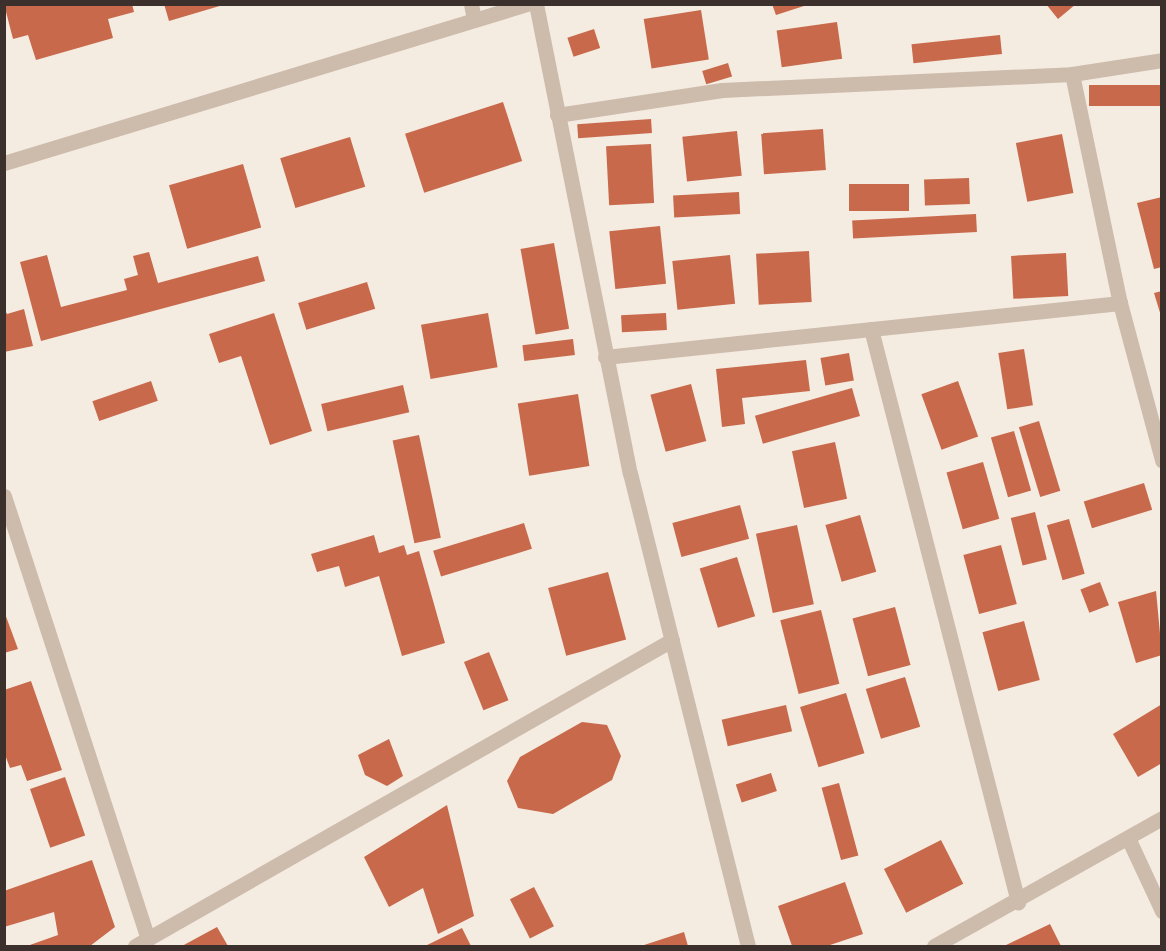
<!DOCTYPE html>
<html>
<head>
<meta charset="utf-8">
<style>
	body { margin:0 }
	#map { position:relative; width:1166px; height:951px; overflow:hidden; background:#f4ebe1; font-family:Commissioner,sans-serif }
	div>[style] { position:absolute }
	.building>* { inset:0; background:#c8694b; transform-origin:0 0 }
	.minor>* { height:15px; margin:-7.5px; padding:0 7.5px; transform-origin:7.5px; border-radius:7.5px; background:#cdbbac }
	.tertiary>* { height:15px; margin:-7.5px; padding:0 7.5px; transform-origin:7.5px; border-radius:7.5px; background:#cdbbac }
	span { translate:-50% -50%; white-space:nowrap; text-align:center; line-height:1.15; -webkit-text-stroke:6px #fbf5ee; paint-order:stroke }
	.frame { position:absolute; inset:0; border:6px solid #3b302b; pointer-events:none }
</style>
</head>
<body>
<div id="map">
	<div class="building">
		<i style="clip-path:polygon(4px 4px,132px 4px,134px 12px,108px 19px,113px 38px,36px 60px,28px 35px,13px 39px)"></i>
		<i style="clip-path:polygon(164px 4px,223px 4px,223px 5px,169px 21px)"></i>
		<i style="clip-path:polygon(772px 4px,807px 4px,807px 5px,776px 15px)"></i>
		<i style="clip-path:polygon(1046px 4px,1076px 4px,1058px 19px)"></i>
		<i style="left:701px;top:10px;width:50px;height:58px;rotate:81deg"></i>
		<i style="left:837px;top:22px;width:37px;height:61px;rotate:82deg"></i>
		<i style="left:594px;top:29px;width:20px;height:28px;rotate:72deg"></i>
		<i style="left:1000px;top:35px;width:19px;height:89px;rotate:84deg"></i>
		<i style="left:728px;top:63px;width:14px;height:27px;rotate:73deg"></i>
		<i style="left:1162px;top:85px;width:21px;height:73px;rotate:90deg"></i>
		<i style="left:503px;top:102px;width:62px;height:103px;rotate:72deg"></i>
		<i style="left:651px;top:119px;width:14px;height:74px;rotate:86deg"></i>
		<i style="left:823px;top:129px;width:41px;height:62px;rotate:86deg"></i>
		<i style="left:737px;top:131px;width:45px;height:55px;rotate:84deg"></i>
		<i style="left:1062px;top:134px;width:60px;height:47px;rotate:79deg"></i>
		<i style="left:350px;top:137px;width:52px;height:73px;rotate:73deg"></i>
		<i style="left:651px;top:144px;width:59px;height:45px;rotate:87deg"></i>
		<i style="left:243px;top:164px;width:66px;height:77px;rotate:74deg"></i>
		<i style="left:969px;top:178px;width:26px;height:45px;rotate:88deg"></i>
		<i style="left:909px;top:184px;width:27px;height:60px;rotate:90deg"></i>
		<i style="left:739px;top:192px;width:22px;height:66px;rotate:87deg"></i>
		<i style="clip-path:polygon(1162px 197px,1162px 267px,1154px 269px,1137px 203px)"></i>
		<i style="left:976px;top:214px;width:18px;height:124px;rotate:87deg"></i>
		<i style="left:660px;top:226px;width:58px;height:51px;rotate:84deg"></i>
		<i style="left:554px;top:243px;width:87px;height:34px;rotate:80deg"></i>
		<i style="left:809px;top:251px;width:51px;height:53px;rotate:87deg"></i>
		<i style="clip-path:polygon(149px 252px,158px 283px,258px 256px,265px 281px,41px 341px,20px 262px,47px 255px,61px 307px,127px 290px,124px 279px,138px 275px,133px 256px)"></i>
		<i style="left:1066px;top:253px;width:43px;height:55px;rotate:87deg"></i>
		<i style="left:730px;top:255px;width:49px;height:58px;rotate:84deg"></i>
		<i style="left:367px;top:282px;width:28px;height:72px;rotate:73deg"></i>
		<i style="clip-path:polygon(1162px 291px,1162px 316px,1161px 316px,1154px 293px)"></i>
		<i style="clip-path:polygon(4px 308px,7px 314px,24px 309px,33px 346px,4px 352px)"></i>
		<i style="clip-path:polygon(274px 313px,312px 431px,270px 445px,241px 356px,219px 363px,209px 334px)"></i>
		<i style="left:488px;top:313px;width:55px;height:68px;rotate:80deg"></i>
		<i style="left:666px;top:313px;width:17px;height:45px;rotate:87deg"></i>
		<i style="left:573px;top:339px;width:16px;height:51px;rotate:83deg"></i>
		<i style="left:1024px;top:349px;width:57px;height:26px;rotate:81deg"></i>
		<i style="left:849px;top:353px;width:28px;height:29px;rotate:80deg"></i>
		<i style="clip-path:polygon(806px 360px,810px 391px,742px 398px,745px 424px,722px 427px,716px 369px)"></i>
		<i style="left:151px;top:381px;width:21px;height:62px;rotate:71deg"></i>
		<i style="left:958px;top:381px;width:59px;height:39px;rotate:70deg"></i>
		<i style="left:691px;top:384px;width:59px;height:42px;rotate:75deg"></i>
		<i style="left:403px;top:385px;width:28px;height:84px;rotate:77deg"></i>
		<i style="left:852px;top:388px;width:29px;height:101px;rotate:74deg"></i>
		<i style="left:578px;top:394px;width:73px;height:61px;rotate:81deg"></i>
		<i style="left:1039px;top:421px;width:73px;height:21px;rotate:73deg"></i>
		<i style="left:1014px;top:431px;width:62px;height:24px;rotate:74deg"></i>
		<i style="left:419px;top:435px;width:105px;height:27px;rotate:78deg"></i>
		<i style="left:835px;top:442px;width:58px;height:44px;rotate:78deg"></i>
		<i style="left:983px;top:462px;width:59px;height:38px;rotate:74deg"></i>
		<i style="left:1144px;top:483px;width:28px;height:63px;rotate:73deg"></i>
		<i style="left:740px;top:505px;width:35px;height:70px;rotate:75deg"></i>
		<i style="left:1035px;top:512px;width:49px;height:25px;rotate:76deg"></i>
		<i style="left:860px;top:515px;width:59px;height:36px;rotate:74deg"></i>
		<i style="left:1069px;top:519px;width:57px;height:23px;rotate:74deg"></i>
		<i style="left:524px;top:523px;width:27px;height:95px;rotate:73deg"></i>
		<i style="left:797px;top:525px;width:81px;height:42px;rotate:78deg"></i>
		<i style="clip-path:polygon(374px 535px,379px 553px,404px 545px,407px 555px,419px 551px,445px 643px,402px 656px,379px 576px,345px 587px,339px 566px,317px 572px,311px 554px)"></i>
		<i style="left:1001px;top:545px;width:61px;height:39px;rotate:75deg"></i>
		<i style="left:737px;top:557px;width:62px;height:39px;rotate:73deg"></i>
		<i style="left:608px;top:572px;width:70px;height:62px;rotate:75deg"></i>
		<i style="left:1100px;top:582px;width:25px;height:21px;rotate:69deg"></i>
		<i style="clip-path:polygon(1156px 591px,1162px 655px,1136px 663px,1118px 602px)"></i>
		<i style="left:895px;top:607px;width:60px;height:44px;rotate:75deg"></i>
		<i style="left:821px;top:610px;width:76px;height:42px;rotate:76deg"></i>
		<i style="clip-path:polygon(4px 611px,18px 649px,4px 653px)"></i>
		<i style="left:1024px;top:621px;width:61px;height:43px;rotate:75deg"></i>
		<i style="left:489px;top:652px;width:52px;height:27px;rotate:68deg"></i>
		<i style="left:905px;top:677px;width:52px;height:41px;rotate:73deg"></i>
		<i style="clip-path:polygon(31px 681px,62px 770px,27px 781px,21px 765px,10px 768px,4px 752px,4px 690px)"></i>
		<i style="left:846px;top:693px;width:63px;height:48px;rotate:73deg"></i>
		<i style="clip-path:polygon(1162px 704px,1162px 763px,1138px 777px,1113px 734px)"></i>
		<i style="left:786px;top:705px;width:27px;height:66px;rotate:77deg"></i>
		<i style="clip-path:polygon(582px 722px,607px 725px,621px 756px,612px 780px,553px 814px,518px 808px,507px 781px,520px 757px)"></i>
		<i style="clip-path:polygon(389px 739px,403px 776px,387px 786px,365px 775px,358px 755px)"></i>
		<i style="left:771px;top:773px;width:19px;height:37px;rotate:72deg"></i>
		<i style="left:65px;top:777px;width:62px;height:37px;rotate:71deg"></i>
		<i style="left:839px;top:783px;width:75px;height:18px;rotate:75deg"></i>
		<i style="clip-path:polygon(447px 805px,474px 916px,438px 934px,423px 888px,389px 907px,364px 857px)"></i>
		<i style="left:941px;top:840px;width:49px;height:64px;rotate:63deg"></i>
		<i style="clip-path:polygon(92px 860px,115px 927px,90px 946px,27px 946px,58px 935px,54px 912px,4px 927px,4px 891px)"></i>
		<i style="clip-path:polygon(845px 882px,863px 934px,827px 946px,792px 946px,778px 906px)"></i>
		<i style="left:534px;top:887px;width:44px;height:27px;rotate:63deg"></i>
		<i style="clip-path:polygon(1050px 924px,1061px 946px,1004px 946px)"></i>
		<i style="clip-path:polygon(217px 927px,228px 946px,182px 946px)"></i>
		<i style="clip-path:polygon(462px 928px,471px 946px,425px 946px)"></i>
		<i style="clip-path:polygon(684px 932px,688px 946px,641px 946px)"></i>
	</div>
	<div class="minor">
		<i style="left:471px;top:4px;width:16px;rotate:79deg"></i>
		<i style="left:536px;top:4px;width:478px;rotate:78.7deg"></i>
		<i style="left:630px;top:473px;width:487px;rotate:76deg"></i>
		<i style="left:1072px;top:74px;width:234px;rotate:78.2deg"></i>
		<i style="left:1120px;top:303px;width:163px;rotate:75deg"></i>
		<i style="left:557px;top:115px;width:167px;rotate:-8.6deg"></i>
		<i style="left:722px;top:90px;width:350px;rotate:-2.6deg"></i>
		<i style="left:1072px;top:74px;width:91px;rotate:-8.8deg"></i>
		<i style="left:871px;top:329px;width:592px;rotate:75.61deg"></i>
		<i style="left:605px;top:357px;width:518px;rotate:-5.99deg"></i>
		<i style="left:4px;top:496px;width:466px;rotate:72deg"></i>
		<i style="left:1128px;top:838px;width:81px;rotate:65deg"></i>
		<i style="left:135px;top:946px;width:618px;rotate:-29.68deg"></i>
		<i style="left:934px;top:946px;width:261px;rotate:-29.3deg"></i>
	</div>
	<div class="tertiary">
		<i style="left:4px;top:163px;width:547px;rotate:-16.91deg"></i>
	</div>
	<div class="frame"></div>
</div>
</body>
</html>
